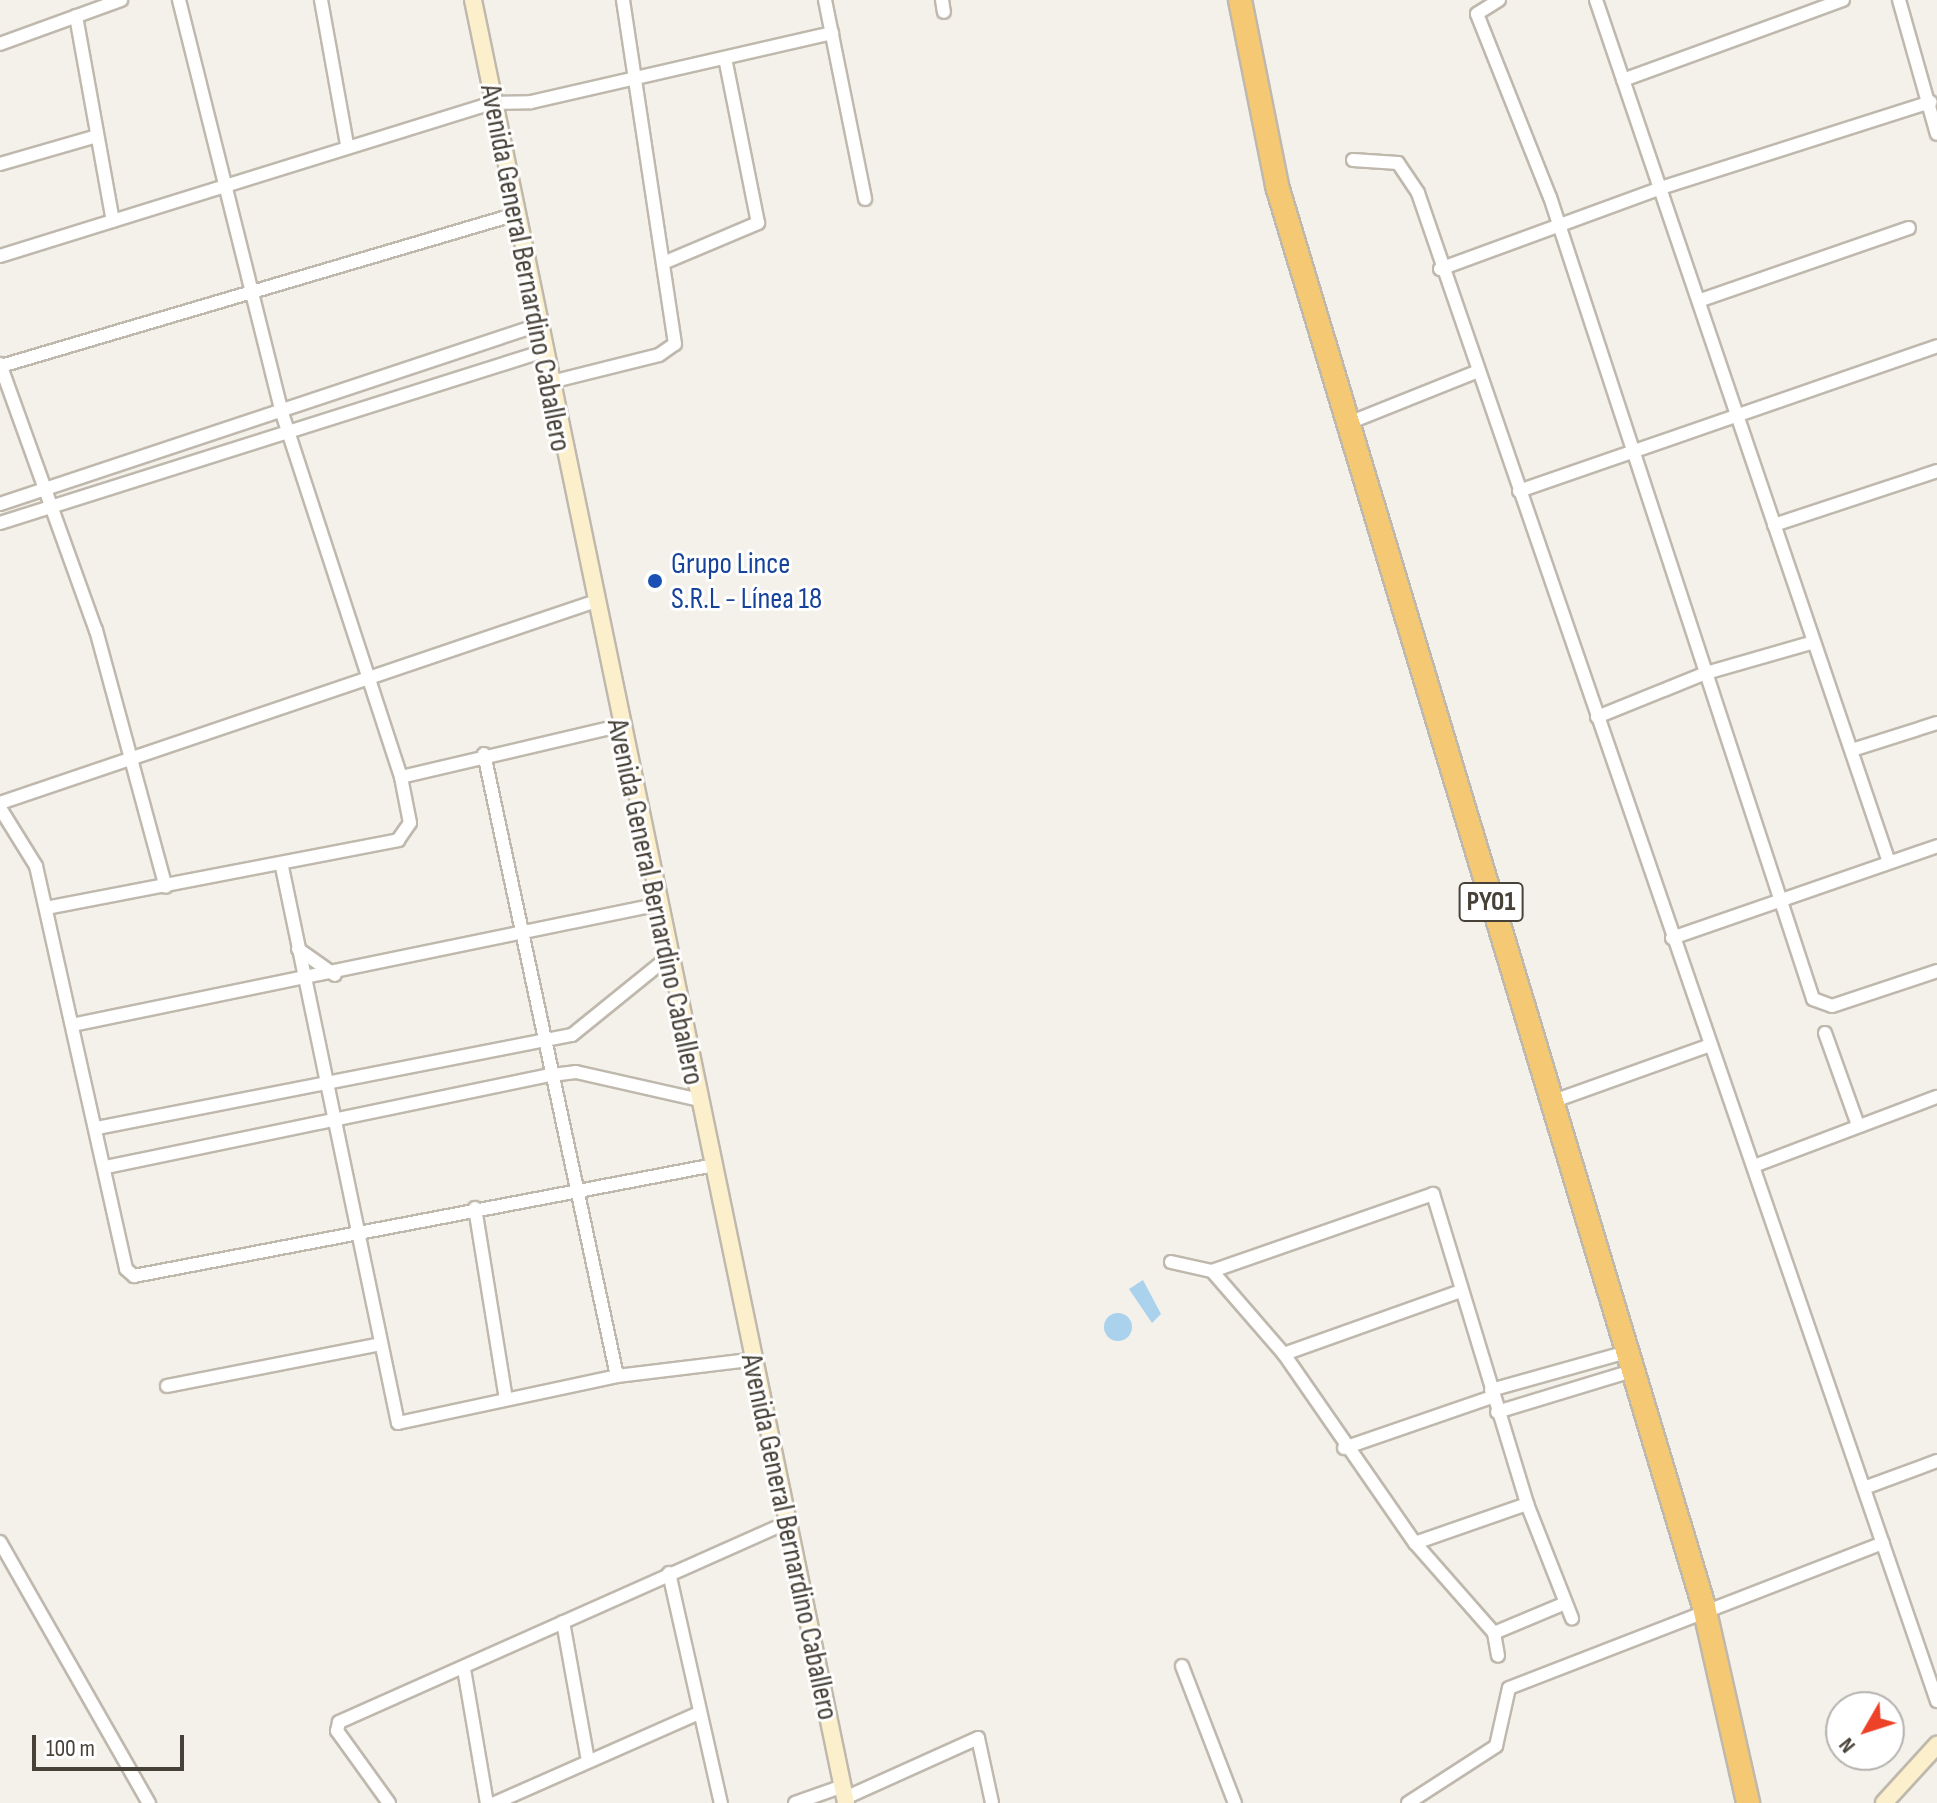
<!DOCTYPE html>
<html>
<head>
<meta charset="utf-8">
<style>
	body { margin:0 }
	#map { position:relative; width:1937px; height:1803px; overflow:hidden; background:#f4f1ea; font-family:"Sofia Sans Condensed",sans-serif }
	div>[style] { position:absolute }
	.water>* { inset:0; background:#aad2ec }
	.round { border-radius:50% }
	.roads { filter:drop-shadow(2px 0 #bfb8ad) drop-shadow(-2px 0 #bfb8ad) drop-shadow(0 2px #bfb8ad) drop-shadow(0 -2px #bfb8ad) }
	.street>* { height:12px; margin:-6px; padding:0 6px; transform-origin:6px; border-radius:6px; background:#fff }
	.secondary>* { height:16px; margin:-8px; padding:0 8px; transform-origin:8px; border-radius:8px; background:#fbefcc }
	.highway>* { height:22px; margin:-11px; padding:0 11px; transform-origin:11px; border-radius:11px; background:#f5c873 }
	.dots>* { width:22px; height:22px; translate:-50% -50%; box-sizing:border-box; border:4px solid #fff; border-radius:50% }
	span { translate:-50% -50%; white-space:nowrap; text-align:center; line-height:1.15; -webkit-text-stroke:6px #fff; paint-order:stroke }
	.shield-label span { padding:2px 6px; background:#fff; border:2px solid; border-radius:6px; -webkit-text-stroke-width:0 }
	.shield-label { font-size:28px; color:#474138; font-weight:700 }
	.street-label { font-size:30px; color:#474138 }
	.transit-label { font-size:30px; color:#164399 }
	.left { translate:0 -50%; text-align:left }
	.north { position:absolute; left:1825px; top:1691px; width:80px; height:80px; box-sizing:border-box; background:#fff; border:2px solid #b5b3af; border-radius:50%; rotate:231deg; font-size:22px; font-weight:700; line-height:32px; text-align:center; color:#474138 }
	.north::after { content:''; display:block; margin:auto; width:28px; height:36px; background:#ed4227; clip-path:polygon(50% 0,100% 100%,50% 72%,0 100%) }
	.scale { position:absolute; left:32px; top:1735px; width:152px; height:36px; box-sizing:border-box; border:4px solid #474138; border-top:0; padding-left:10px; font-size:24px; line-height:28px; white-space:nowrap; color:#474138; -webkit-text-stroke:6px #fff; paint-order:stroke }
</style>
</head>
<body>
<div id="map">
	<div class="water">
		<i style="clip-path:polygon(1143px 1280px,1161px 1314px,1152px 1323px,1129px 1289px)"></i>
		<i class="round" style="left:1104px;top:1313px;width:28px;height:28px"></i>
	</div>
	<div class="roads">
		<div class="street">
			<i style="left:321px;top:0;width:147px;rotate:79.8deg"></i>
			<i style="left:825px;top:0;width:203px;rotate:78.6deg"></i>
			<i style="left:942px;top:0;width:12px;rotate:81deg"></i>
			<i style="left:1499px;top:0;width:26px;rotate:148deg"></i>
			<i style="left:1477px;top:14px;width:197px;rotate:68.3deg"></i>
			<i style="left:1550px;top:197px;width:844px;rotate:71.84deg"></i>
			<i style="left:1813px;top:999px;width:20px;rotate:20deg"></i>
			<i style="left:1832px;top:1006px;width:111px;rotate:-18.4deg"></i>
			<i style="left:1596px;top:0;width:910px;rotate:71.23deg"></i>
			<i style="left:1899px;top:0;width:139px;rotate:74.2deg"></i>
			<i style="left:76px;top:16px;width:208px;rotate:79.8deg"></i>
			<i style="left:0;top:44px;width:129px;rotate:-20deg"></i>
			<i style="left:1623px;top:80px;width:234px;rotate:-20deg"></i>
			<i style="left:1353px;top:160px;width:45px;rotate:3.8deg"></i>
			<i style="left:1398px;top:163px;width:36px;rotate:56deg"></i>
			<i style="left:1418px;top:193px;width:1595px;rotate:71.01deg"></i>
			<i style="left:0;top:164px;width:101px;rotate:-16.1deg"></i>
			<i style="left:0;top:256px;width:515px;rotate:-17.27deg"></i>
			<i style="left:492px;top:103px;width:39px;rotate:-1deg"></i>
			<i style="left:531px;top:102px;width:309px;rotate:-12.9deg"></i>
			<i style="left:668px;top:261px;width:98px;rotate:-22.9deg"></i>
			<i style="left:758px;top:223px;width:168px;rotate:-101.3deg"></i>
			<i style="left:1440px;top:269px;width:235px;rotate:-20.1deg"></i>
			<i style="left:1661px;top:188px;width:283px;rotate:-17.7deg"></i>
			<i style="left:1701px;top:300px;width:220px;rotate:-19.1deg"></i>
			<i style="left:0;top:364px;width:283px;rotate:70.2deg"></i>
			<i style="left:96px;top:630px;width:266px;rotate:74.8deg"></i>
			<i style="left:1px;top:366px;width:534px;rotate:-16.43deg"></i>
			<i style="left:547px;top:383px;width:115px;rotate:-14deg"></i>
			<i style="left:659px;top:355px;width:19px;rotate:-35deg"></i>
			<i style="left:675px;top:344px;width:348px;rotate:-98.6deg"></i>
			<i style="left:1346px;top:424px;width:140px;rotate:-21.8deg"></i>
			<i style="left:1519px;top:491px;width:442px;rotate:-19.1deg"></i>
			<i style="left:0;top:504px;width:564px;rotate:-18.4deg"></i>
			<i style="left:0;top:523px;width:567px;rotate:-17.54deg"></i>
			<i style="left:1774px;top:525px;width:172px;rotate:-18.3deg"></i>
			<i style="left:1597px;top:717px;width:118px;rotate:-22deg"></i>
			<i style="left:1706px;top:673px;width:112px;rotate:-16deg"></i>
			<i style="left:1852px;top:750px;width:89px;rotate:-17.6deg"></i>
			<i style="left:484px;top:754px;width:636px;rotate:77.93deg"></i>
			<i style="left:401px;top:777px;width:224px;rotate:-13.2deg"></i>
			<i style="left:0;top:803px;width:626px;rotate:-18.72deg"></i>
			<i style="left:0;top:808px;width:68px;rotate:58.2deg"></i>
			<i style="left:36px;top:866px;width:413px;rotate:77.4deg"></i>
			<i style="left:126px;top:1269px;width:11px;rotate:41deg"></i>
			<i style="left:134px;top:1276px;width:585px;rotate:-10.83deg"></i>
			<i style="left:282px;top:867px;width:568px;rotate:78.22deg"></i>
			<i style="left:398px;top:1423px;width:224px;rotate:-12.1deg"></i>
			<i style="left:617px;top:1376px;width:133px;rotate:-6.9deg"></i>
			<i style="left:46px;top:908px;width:359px;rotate:-10.9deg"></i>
			<i style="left:398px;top:840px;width:21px;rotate:-55deg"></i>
			<i style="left:410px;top:823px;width:47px;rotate:-101.1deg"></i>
			<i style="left:401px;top:777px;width:383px;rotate:-108.1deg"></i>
			<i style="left:282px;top:413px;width:426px;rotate:-104deg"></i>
			<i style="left:1672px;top:938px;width:281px;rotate:-19.1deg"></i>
			<i style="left:298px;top:949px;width:45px;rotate:35.1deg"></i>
			<i style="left:72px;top:1025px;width:595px;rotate:-11.63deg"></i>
			<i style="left:1825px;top:1033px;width:98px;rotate:70.3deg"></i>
			<i style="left:1551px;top:1102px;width:169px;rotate:-19.7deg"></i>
			<i style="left:97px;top:1128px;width:484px;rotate:-11.1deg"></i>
			<i style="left:572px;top:1035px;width:121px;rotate:-39deg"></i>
			<i style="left:1754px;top:1166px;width:196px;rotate:-20.7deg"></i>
			<i style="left:106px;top:1167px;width:455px;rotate:-11.7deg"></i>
			<i style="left:552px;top:1075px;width:24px;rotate:-7deg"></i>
			<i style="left:576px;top:1072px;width:123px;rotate:12.7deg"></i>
			<i style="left:475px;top:1208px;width:193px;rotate:80.8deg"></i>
			<i style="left:1171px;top:1262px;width:42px;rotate:12.4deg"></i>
			<i style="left:1212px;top:1271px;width:110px;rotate:49.1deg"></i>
			<i style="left:1284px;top:1354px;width:230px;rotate:55.3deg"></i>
			<i style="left:1415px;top:1543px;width:120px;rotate:48.7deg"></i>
			<i style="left:1494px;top:1633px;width:23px;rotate:80deg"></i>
			<i style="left:1212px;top:1271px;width:234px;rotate:-19.2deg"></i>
			<i style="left:1433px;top:1194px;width:324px;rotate:73.1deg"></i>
			<i style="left:1527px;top:1504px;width:123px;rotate:68.5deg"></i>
			<i style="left:1284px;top:1354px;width:188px;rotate:-19.6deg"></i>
			<i style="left:167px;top:1386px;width:218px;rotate:-11.1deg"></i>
			<i style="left:1491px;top:1390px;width:141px;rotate:-15.6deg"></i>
			<i style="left:1497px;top:1412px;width:141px;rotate:-16.9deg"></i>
			<i style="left:1344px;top:1448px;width:157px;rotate:-19deg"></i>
			<i style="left:1864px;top:1488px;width:78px;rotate:-20.3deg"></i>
			<i style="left:0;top:1542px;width:301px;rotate:60.3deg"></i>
			<i style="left:1415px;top:1543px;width:119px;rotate:-19.2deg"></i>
			<i style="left:669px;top:1573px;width:236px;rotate:77.3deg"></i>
			<i style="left:563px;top:1622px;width:141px;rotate:79.8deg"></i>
			<i style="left:1494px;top:1633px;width:73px;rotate:-22.7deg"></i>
			<i style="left:1182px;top:1666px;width:147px;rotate:68.9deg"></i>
			<i style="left:464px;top:1669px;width:136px;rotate:80.3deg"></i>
			<i style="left:845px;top:1798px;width:146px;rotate:-24.3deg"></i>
			<i style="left:978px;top:1738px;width:66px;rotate:77.8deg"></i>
			<i style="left:389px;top:1803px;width:89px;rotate:-125.8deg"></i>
			<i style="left:337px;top:1731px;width:9px;rotate:-77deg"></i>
			<i style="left:339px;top:1722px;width:486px;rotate:-24deg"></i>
			<i style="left:495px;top:1803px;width:221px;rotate:-23.8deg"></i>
			<i style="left:795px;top:1803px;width:51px;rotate:-19.5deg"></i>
			<i style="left:1408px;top:1803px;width:105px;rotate:-32.9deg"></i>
			<i style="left:1496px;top:1746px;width:59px;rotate:-77.4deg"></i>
			<i style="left:1509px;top:1688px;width:401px;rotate:-21.2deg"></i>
		</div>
		<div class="secondary">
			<i style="left:473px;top:0;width:1841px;rotate:78.31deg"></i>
			<i style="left:1884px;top:1803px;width:79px;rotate:-47.6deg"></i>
		</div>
		<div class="highway">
			<i style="left:1240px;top:0;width:190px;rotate:78.7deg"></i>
			<i style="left:1277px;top:186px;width:1484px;rotate:73.27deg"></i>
			<i style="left:1704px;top:1607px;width:201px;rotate:77.3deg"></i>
		</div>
	</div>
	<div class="dots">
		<i style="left:655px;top:581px;background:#1a4fb4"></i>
	</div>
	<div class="shield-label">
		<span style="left:1491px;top:902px">PY01</span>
	</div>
	<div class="street-label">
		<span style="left:525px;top:268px;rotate:79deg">Avenida General Bernardino Caballero</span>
		<span style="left:655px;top:902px;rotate:78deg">Avenida General Bernardino Caballero</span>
		<span style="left:789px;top:1537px;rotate:78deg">Avenida General Bernardino Caballero</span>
	</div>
	<div class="transit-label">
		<span class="left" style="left:671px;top:581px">Grupo Lince<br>S.R.L - Línea 18</span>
	</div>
	<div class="north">N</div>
	<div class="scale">100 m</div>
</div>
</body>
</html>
